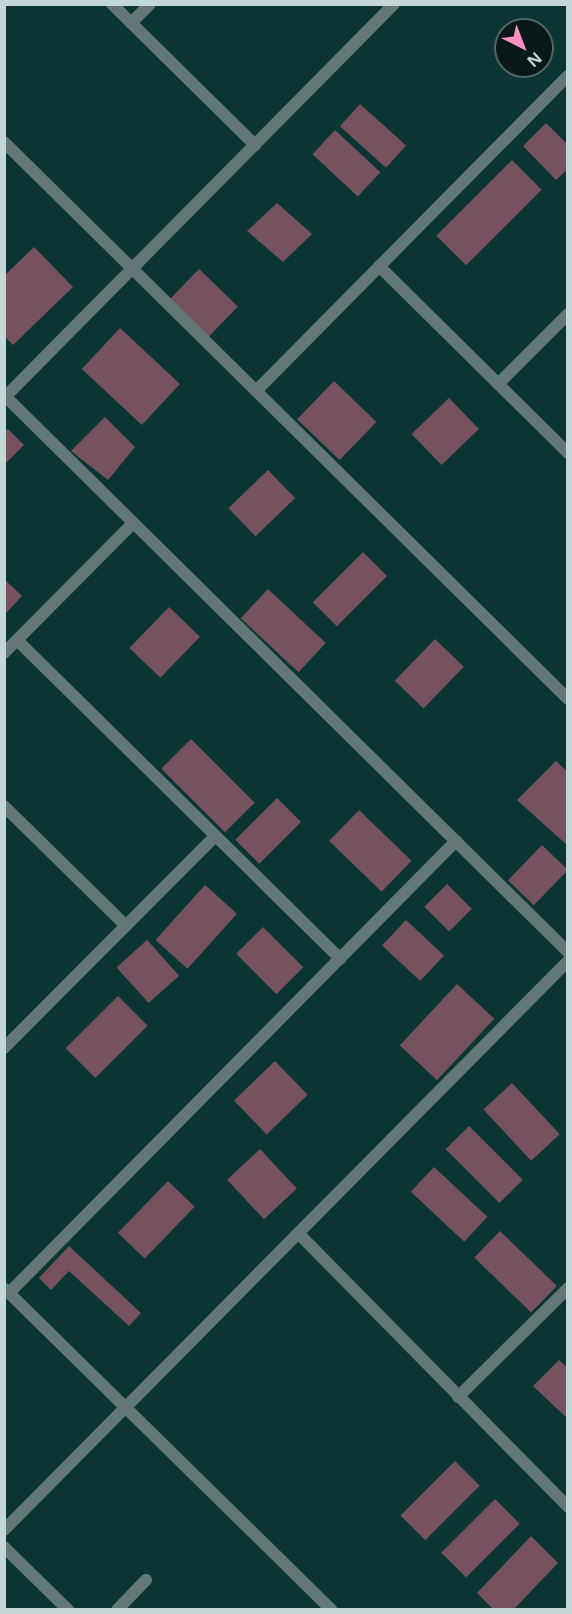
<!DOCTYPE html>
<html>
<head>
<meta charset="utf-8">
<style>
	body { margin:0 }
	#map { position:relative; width:572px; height:1614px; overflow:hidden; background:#0a3532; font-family:"Noto Sans",sans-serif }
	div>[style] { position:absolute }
	.building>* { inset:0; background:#765261; transform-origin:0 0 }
	.minor>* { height:12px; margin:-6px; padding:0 6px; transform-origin:6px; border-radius:6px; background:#637776 }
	span { translate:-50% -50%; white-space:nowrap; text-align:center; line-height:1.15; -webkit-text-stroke:5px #081918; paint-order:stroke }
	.frame { position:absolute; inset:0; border:6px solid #c3d8d6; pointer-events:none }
	.north { position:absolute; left:494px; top:18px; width:60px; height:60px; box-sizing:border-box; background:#081918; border:2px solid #536564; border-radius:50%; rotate:138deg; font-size:16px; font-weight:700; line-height:24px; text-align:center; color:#c3d8d6 }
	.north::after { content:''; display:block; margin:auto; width:21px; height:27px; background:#fd8ebf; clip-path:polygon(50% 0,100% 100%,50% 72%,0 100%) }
</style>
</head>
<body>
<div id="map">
	<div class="building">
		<i style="left:360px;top:104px;width:62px;height:30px;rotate:42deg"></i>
		<i style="clip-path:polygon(546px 123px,568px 145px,568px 169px,556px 180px,523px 146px)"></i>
		<i style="left:335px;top:130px;width:62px;height:33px;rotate:43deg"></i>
		<i style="left:512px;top:160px;width:42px;height:107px;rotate:45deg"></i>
		<i style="clip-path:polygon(277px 203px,312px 234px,283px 262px,247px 231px)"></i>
		<i style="clip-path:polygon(34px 247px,73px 287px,13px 345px,4px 336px,4px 276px)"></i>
		<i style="left:199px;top:269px;width:54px;height:42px;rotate:44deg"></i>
		<i style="left:120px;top:328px;width:82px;height:56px;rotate:43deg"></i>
		<i style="left:334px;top:381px;width:59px;height:53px;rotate:44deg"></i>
		<i style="left:449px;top:398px;width:43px;height:52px;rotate:46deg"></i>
		<i style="clip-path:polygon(105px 417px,135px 447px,108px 480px,71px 451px)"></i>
		<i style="clip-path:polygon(8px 429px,24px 445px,4px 465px,4px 433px)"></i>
		<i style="left:268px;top:470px;width:39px;height:55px;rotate:46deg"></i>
		<i style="left:363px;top:552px;width:34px;height:71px;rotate:45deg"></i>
		<i style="clip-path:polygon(4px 579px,22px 596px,4px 615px)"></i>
		<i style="left:268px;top:589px;width:79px;height:40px;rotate:43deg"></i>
		<i style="left:169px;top:607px;width:43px;height:57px;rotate:44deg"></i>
		<i style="left:435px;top:639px;width:40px;height:58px;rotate:44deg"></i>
		<i style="left:191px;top:739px;width:90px;height:42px;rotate:45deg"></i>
		<i style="clip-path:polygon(556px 761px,568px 772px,568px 846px,517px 800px)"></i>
		<i style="left:277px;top:798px;width:34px;height:59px;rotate:45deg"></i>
		<i style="left:359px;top:810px;width:73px;height:43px;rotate:44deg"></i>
		<i style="left:542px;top:845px;width:36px;height:49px;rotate:44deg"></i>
		<i style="left:447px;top:884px;width:35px;height:32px;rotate:45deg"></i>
		<i style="left:205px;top:885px;width:43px;height:74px;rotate:42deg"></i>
		<i style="left:406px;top:920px;width:52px;height:35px;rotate:43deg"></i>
		<i style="left:263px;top:927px;width:57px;height:38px;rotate:45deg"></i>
		<i style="left:147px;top:940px;width:48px;height:41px;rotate:48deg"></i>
		<i style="left:457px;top:984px;width:51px;height:84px;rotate:43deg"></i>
		<i style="left:118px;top:996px;width:42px;height:74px;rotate:45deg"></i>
		<i style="left:275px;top:1061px;width:47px;height:57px;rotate:46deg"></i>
		<i style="left:512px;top:1083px;width:70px;height:39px;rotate:47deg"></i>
		<i style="left:469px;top:1126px;width:76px;height:33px;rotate:45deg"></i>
		<i style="left:260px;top:1149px;width:54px;height:45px;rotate:47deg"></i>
		<i style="left:434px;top:1167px;width:73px;height:34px;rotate:43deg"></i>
		<i style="left:168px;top:1181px;width:37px;height:72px;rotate:44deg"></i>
		<i style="left:500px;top:1231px;width:79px;height:37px;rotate:44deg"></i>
		<i style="clip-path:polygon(69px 1246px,141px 1313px,129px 1326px,69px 1271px,51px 1290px,39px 1278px)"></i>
		<i style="clip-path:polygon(559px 1360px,568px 1368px,568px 1419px,533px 1386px)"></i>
		<i style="left:455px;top:1461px;width:35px;height:77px;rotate:45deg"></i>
		<i style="left:495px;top:1499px;width:35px;height:76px;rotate:45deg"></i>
		<i style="clip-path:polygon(531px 1536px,558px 1563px,513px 1610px,494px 1610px,477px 1593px)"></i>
	</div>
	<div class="minor">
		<i style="left:112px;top:4px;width:201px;rotate:44.6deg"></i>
		<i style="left:131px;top:23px;width:27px;rotate:-45deg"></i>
		<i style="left:4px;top:142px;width:793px;rotate:44.64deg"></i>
		<i style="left:379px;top:266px;width:266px;rotate:44.7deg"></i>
		<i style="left:498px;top:384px;width:99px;rotate:-45deg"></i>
		<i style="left:256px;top:391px;width:443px;rotate:-45.3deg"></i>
		<i style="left:6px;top:397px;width:790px;rotate:44.64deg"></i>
		<i style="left:4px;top:398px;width:554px;rotate:-45.29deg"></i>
		<i style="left:17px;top:640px;width:454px;rotate:44.6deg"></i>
		<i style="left:4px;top:653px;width:183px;rotate:-45.2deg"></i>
		<i style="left:4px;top:806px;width:171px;rotate:44.5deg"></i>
		<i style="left:4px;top:1048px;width:299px;rotate:-45.1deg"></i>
		<i style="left:298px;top:1233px;width:385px;rotate:45.4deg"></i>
		<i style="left:5px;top:1289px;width:458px;rotate:44.5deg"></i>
		<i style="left:9px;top:1293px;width:636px;rotate:-45.32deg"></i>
		<i style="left:458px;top:1397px;width:155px;rotate:-44.7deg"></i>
		<i style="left:4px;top:1530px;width:801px;rotate:-45.25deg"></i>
		<i style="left:4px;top:1547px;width:90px;rotate:44.5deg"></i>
		<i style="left:117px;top:1610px;width:42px;rotate:-46deg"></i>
	</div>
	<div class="frame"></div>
	<div class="north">N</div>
</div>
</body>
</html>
